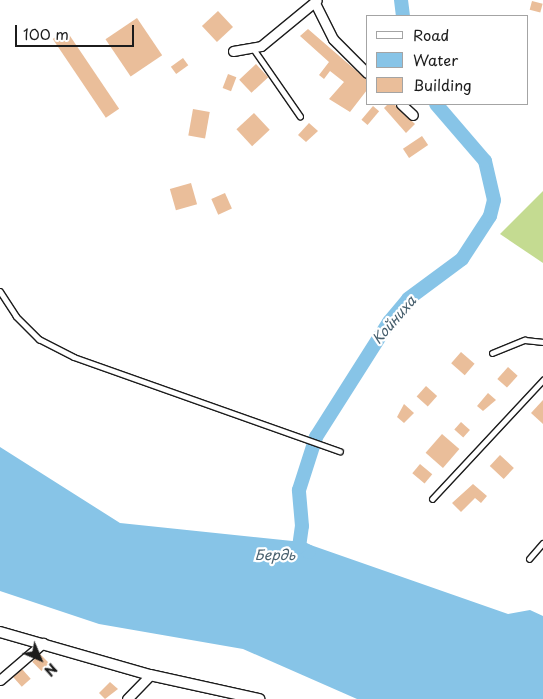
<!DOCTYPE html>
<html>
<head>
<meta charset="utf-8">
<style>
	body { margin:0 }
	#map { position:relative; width:543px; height:699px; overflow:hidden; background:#fff; font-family:"Playpen Sans",sans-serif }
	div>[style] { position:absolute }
	.green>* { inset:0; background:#c4db91 }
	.water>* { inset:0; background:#87c4e7 }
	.river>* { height:14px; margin:-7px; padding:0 7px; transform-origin:7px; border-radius:7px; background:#87c4e7 }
	.building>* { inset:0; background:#eabe9a; transform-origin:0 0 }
	.roads { filter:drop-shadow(1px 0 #1c1c1c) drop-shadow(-1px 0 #1c1c1c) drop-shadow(0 1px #1c1c1c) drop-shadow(0 -1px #1c1c1c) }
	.service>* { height:4.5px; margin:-2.25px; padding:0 2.25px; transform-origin:2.25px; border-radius:2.25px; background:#fff }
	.minor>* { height:9px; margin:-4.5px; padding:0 4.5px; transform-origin:4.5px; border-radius:4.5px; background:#fff }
	.tertiary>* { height:10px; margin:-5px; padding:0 5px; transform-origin:5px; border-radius:5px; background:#fff }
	span { translate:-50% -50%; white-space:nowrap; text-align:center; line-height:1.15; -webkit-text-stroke:4.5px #fff; paint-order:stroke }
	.water-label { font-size:14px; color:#475f6d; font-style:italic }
	.legend { position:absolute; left:366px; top:15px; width:162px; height:90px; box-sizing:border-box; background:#fff; border:1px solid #a4a4a4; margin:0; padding:6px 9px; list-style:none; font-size:15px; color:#1c1c1c }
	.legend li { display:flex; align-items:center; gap:10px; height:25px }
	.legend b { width:25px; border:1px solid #a4a4a4 }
	.north { position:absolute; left:15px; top:634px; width:50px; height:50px; -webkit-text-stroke:4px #fff; paint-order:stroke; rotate:135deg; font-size:14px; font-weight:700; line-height:20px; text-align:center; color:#1c1c1c }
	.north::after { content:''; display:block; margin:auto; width:18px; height:22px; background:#1c1c1c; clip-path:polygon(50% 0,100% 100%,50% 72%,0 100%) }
	.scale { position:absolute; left:15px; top:25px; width:119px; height:22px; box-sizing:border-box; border:2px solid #1c1c1c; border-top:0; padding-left:6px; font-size:15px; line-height:18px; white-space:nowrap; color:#1c1c1c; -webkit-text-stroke:4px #fff; paint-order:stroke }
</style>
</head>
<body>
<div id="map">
	<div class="green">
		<i style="clip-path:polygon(543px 191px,543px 263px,500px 234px)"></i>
	</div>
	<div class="water">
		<i style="clip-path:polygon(0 447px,120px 523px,302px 542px,508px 614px,530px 610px,543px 616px,543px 699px,357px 699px,243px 649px,99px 624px,0 591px)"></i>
	</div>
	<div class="river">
		<i style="left:401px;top:0;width:16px;rotate:83deg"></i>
		<i style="left:309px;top:552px;width:11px;rotate:-153deg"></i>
		<i style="left:299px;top:547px;width:21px;rotate:-82deg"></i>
		<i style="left:302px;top:526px;width:36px;rotate:-95deg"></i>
		<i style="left:299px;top:490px;width:56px;rotate:-72.2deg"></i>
		<i style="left:316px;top:437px;width:136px;rotate:-57.6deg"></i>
		<i style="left:389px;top:322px;width:30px;rotate:-50deg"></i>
		<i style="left:408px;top:299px;width:67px;rotate:-36.5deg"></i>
		<i style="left:462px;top:259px;width:51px;rotate:-56.9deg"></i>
		<i style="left:490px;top:216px;width:16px;rotate:-76deg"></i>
		<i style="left:494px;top:200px;width:40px;rotate:-103deg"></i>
		<i style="left:485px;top:161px;width:75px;rotate:-130.7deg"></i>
	</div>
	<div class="building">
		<i style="left:532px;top:1px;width:11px;height:9px;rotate:15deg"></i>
		<i style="left:218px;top:11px;width:22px;height:22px;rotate:47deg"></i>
		<i style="left:137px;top:18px;width:45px;height:38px;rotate:56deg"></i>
		<i style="clip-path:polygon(308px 29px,367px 80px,367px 90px,350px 112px,329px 99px,344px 82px,330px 71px,324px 79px,319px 75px,329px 62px,300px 36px)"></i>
		<i style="left:66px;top:30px;width:95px;height:16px;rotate:56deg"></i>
		<i style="left:183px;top:58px;width:9px;height:15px;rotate:54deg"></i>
		<i style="left:256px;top:64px;width:18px;height:23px;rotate:47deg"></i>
		<i style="left:228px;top:74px;width:9px;height:15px;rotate:21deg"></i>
		<i style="clip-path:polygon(388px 104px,394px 104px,415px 124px,406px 133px,384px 108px)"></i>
		<i style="left:373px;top:106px;width:8px;height:18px;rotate:40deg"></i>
		<i style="left:193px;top:109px;width:17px;height:27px;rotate:10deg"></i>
		<i style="left:254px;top:113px;width:23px;height:24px;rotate:47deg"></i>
		<i style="clip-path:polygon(309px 123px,318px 131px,306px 142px,298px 135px)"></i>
		<i style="left:422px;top:136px;width:11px;height:23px;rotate:56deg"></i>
		<i style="left:191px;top:183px;width:22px;height:22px;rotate:74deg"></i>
		<i style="left:225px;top:193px;width:17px;height:15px;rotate:66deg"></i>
		<i style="left:461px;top:352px;width:18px;height:15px;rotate:41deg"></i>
		<i style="left:508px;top:367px;width:13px;height:16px;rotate:42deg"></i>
		<i style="left:426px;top:386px;width:15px;height:14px;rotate:42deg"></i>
		<i style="clip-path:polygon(488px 393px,496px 400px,483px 411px,477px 406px)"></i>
		<i style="clip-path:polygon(543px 400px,543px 424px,531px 413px)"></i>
		<i style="clip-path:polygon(404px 404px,414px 413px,404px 423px,397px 417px)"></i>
		<i style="left:461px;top:422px;width:12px;height:10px;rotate:42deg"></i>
		<i style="left:442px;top:434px;width:23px;height:25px;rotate:41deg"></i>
		<i style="left:500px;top:455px;width:19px;height:15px;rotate:43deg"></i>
		<i style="left:420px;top:464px;width:16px;height:12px;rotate:40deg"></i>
		<i style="clip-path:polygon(473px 484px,487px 496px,481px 503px,475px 498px,461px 512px,452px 503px)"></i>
		<i style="left:40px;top:654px;width:13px;height:11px;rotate:45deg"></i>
		<i style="left:22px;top:669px;width:13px;height:12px;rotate:48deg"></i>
		<i style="clip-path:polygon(110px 682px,118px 689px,105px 699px,99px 693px)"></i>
	</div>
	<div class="roads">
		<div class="service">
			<i style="left:253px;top:48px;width:83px;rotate:55.3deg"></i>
			<i style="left:0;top:291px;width:30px;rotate:57deg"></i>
			<i style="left:16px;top:316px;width:33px;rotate:45deg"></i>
			<i style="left:39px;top:339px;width:39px;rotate:27deg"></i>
			<i style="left:74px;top:357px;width:282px;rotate:19.5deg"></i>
			<i style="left:492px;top:353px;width:35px;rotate:-22deg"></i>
			<i style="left:525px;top:340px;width:18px;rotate:6deg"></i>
			<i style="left:432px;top:499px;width:163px;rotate:-47deg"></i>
			<i style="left:529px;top:559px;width:21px;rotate:-49deg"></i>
		</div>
		<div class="minor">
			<i style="left:315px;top:3px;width:40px;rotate:63.4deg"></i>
			<i style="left:333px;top:39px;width:48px;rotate:45deg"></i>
			<i style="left:233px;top:51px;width:28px;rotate:-10deg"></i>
			<i style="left:261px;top:46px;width:72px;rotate:-39.4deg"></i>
			<i style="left:401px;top:104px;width:16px;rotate:43deg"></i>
			<i style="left:0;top:680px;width:57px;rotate:-40.7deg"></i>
			<i style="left:127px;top:699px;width:33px;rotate:-46deg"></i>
		</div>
		<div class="tertiary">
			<i style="left:0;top:632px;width:156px;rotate:16deg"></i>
			<i style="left:150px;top:675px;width:112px;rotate:12.4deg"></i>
		</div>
	</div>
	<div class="water-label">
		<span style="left:394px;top:320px;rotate:-49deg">Койниха</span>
		<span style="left:275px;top:555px">Бердь</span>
	</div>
	<ul class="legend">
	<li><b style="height:6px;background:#fff"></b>Road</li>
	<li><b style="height:14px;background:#87c4e7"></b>Water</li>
	<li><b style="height:14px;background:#eabe9a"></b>Building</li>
	</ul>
	<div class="north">N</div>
	<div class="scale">100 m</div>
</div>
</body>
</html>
